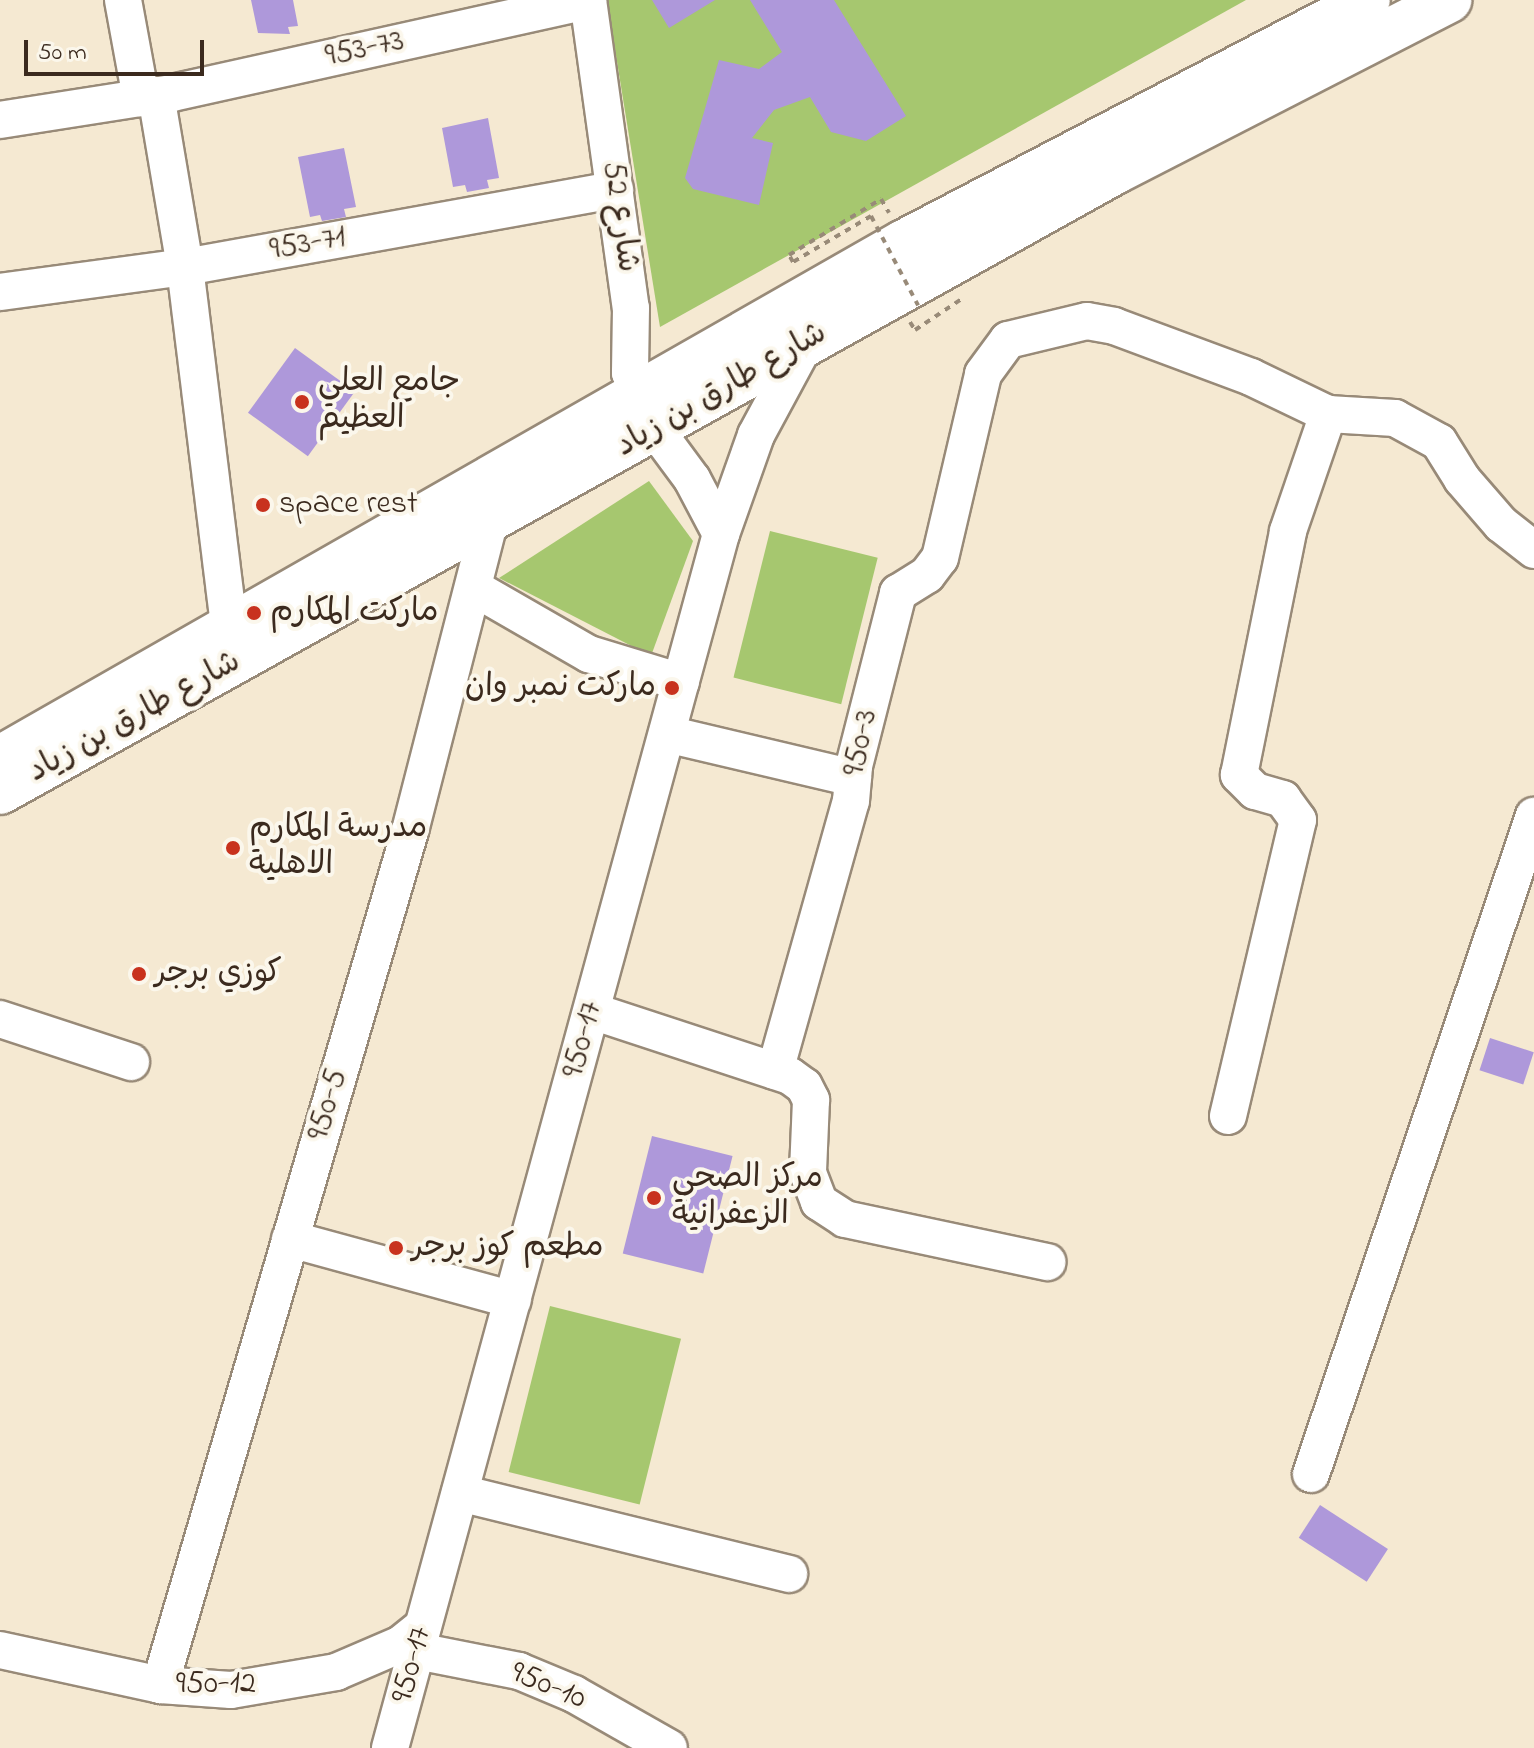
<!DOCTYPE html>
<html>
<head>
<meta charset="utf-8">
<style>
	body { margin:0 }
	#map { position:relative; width:1534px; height:1748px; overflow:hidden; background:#f5e9d2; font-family:"Indie Flower","Playpen Sans Arabic",sans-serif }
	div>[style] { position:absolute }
	.green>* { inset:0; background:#a6c76f; transform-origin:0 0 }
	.building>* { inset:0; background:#ae98da; transform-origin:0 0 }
	.path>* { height:4px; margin-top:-2px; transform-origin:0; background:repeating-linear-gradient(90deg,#988a78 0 6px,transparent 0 12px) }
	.roads { filter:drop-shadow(2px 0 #988a78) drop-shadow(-2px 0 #988a78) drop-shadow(0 2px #988a78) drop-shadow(0 -2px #988a78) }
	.minor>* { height:36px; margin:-18px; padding:0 18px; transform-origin:18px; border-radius:18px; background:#fff }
	.major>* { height:44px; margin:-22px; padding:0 22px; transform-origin:22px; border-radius:22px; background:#fff }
	.path-bridge>* { height:4px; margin-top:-2px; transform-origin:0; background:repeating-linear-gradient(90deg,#988a78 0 6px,transparent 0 12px) }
	.dots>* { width:22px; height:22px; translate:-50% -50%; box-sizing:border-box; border:4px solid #fbf7ec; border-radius:50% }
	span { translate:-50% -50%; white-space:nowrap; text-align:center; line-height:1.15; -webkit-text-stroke:8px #fbf7ec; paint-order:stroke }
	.street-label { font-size:32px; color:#3b2a1e }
	.poi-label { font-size:32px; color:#3b2a1e }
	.left { translate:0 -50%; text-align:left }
	.right { translate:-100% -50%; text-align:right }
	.scale { position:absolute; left:24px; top:40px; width:180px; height:36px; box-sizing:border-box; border:4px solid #3b2a1e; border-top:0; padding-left:10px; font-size:24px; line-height:28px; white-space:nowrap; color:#3b2a1e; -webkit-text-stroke:6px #fbf7ec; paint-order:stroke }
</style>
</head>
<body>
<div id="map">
	<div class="green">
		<i style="clip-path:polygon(607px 0,1246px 0,660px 327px)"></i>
		<i style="clip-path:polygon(649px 481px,693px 541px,651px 656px,499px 578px)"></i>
		<i style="left:770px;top:531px;width:111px;height:151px;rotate:14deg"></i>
		<i style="left:550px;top:1306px;width:135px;height:171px;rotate:14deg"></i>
	</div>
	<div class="building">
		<i style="clip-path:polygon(251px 0,293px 0,298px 26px,288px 27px,290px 34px,258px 33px)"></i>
		<i style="clip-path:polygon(652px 0,715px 0,669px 28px)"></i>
		<i style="clip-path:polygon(750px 0,834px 0,906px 116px,866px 141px,831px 132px,810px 97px,774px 110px,752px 138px,773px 143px,759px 205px,693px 189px,685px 178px,719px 60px,759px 69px,782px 52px)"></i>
		<i style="clip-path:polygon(488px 118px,499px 178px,487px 180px,489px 188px,467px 192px,465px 185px,453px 187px,442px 128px)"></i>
		<i style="clip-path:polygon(344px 148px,356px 207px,344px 209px,346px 217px,322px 221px,320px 215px,310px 217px,298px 157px)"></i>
		<i style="left:295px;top:348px;width:74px;height:80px;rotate:36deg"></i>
		<i style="left:1490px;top:1038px;width:46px;height:34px;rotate:18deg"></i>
		<i style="left:652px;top:1136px;width:83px;height:121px;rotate:14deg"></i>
		<i style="left:1320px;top:1505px;width:81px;height:39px;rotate:33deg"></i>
	</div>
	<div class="path">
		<i style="left:871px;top:216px;width:91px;rotate:149.5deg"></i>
		<i style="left:793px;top:262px;width:8px;rotate:-120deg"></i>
		<i style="left:789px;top:255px;width:108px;rotate:-31.3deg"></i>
		<i style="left:881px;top:199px;width:16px;rotate:60deg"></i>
		<i style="left:910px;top:322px;width:9px;rotate:58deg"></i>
		<i style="left:915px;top:330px;width:58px;rotate:-33.7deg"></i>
	</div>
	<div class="roads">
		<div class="minor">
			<i style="left:123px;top:0;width:100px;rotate:79.6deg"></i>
			<i style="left:588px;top:0;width:311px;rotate:82.1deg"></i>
			<i style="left:631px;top:308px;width:65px;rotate:90.9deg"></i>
			<i style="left:630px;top:373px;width:61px;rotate:65.9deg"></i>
			<i style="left:655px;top:429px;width:62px;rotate:53.5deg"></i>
			<i style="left:692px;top:479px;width:62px;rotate:62.2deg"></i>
			<i style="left:156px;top:95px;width:174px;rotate:80.4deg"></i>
			<i style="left:185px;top:267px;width:362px;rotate:83deg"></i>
			<i style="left:0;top:120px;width:174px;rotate:-8.9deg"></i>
			<i style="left:172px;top:93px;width:426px;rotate:-12.5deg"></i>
			<i style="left:0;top:292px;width:187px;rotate:-7.7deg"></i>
			<i style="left:185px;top:267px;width:437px;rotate:-10.2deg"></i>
			<i style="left:474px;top:588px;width:133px;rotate:29.9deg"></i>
			<i style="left:589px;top:654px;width:96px;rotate:16.9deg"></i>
			<i style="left:667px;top:734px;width:191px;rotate:13.3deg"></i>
			<i style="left:592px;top:1011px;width:208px;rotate:18.2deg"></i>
			<i style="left:790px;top:1076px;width:17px;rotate:36deg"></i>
			<i style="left:804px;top:1086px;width:16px;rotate:63deg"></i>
			<i style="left:811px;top:1100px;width:73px;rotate:92.4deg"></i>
			<i style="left:808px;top:1173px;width:31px;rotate:69deg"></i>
			<i style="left:819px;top:1202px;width:31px;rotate:33deg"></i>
			<i style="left:845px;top:1219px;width:207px;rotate:12deg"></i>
			<i style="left:0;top:1019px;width:138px;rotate:18.2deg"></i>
			<i style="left:775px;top:1071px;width:280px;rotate:-74.3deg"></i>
			<i style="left:851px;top:801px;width:35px;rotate:-85deg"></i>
			<i style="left:854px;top:766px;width:179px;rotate:-75.7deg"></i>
			<i style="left:898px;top:593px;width:34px;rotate:-32deg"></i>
			<i style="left:927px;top:575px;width:21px;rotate:-53deg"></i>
			<i style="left:940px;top:558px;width:189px;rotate:-76.8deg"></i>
			<i style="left:983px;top:374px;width:42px;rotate:-53.7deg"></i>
			<i style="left:1008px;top:340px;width:81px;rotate:-13.5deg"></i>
			<i style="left:1087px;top:321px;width:27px;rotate:10deg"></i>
			<i style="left:1114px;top:326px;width:146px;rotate:20.4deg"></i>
			<i style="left:1251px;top:377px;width:85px;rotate:25.7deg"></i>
			<i style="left:1328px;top:414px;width:67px;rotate:3.4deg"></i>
			<i style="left:1395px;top:418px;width:50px;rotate:28.6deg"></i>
			<i style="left:1439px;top:442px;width:44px;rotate:58.1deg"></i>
			<i style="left:1462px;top:479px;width:60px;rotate:49.1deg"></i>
			<i style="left:1501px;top:524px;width:42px;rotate:38.2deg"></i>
			<i style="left:1228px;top:1116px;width:304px;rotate:-76.7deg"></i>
			<i style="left:1298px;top:820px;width:26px;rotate:-126deg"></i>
			<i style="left:1283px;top:799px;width:29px;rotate:-164deg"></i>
			<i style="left:1255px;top:791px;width:23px;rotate:-135deg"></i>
			<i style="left:1239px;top:775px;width:249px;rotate:-78.6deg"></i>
			<i style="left:1288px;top:531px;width:124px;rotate:-71.1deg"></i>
			<i style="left:290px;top:1239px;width:231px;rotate:15.3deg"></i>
			<i style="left:1311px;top:1474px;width:695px;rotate:-71.28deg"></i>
			<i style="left:460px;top:1493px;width:339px;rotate:13.8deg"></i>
			<i style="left:0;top:1650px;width:164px;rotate:12.3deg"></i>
			<i style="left:160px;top:1685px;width:71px;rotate:4deg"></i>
			<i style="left:231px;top:1690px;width:107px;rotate:-9.7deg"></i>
			<i style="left:336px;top:1672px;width:71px;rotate:-23.3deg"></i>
			<i style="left:401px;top:1644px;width:28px;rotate:-39deg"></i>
			<i style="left:417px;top:1651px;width:104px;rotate:11.1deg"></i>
			<i style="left:519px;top:1671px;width:60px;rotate:22.7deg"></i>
			<i style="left:574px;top:1694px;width:109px;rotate:29.6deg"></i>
			<i style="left:160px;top:1685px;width:890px;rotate:-73.68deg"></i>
			<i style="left:410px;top:831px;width:318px;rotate:-75.6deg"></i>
			<i style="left:390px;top:1748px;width:1258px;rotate:-74.75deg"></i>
			<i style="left:721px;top:534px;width:105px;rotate:-70.5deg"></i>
			<i style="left:756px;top:435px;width:106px;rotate:-61.7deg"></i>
		</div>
		<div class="major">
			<i style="left:0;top:758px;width:1041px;rotate:-29.72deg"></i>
			<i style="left:904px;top:242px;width:523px;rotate:-27.54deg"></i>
			<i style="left:0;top:792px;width:1276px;rotate:-29.08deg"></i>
			<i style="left:1115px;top:172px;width:376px;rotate:-27.2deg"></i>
		</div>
	</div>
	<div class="path-bridge">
		<i style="left:871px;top:216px;width:101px;rotate:62.2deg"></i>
	</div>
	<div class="dots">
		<i style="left:302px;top:402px;background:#c8321e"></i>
		<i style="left:263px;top:505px;background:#c8321e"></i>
		<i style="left:254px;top:613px;background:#c8321e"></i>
		<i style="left:672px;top:688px;background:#c8321e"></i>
		<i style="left:233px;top:848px;background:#c8321e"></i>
		<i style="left:139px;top:974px;background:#c8321e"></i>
		<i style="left:654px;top:1198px;background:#c8321e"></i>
		<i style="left:396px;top:1248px;background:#c8321e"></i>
	</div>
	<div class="street-label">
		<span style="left:365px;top:50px;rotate:-12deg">953-73</span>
		<span style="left:619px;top:217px;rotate:82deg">شارع 52</span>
		<span style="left:308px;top:245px;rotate:-10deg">953-71</span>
		<span style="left:722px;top:391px;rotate:-30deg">شارع طارق بن زياد</span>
		<span style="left:135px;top:718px;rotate:-29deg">شارع طارق بن زياد</span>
		<span style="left:862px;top:743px;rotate:-78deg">950-3</span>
		<span style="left:584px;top:1040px;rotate:-75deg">950-17</span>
		<span style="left:329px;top:1105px;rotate:-74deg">950-5</span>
		<span style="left:413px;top:1665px;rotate:-75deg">950-17</span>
		<span style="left:216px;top:1685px">950-12</span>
		<span style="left:548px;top:1687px;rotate:22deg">950-10</span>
	</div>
	<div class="poi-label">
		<span class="left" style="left:318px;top:402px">جامع العلي<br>العظيم</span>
		<span class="left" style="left:279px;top:505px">space rest</span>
		<span class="left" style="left:270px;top:613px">ماركت المكارم</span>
		<span class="right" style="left:656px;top:688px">ماركت نمبر وان</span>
		<span class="left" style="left:249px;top:848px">مدرسة المكارم<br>الاهلية</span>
		<span class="left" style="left:155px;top:974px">كوزي برجر</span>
		<span class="left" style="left:672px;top:1198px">مركز الصحي<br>الزعفرانية</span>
		<span class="left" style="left:412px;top:1248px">مطعم كوز برجر</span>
	</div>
	<div class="scale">50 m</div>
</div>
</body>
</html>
